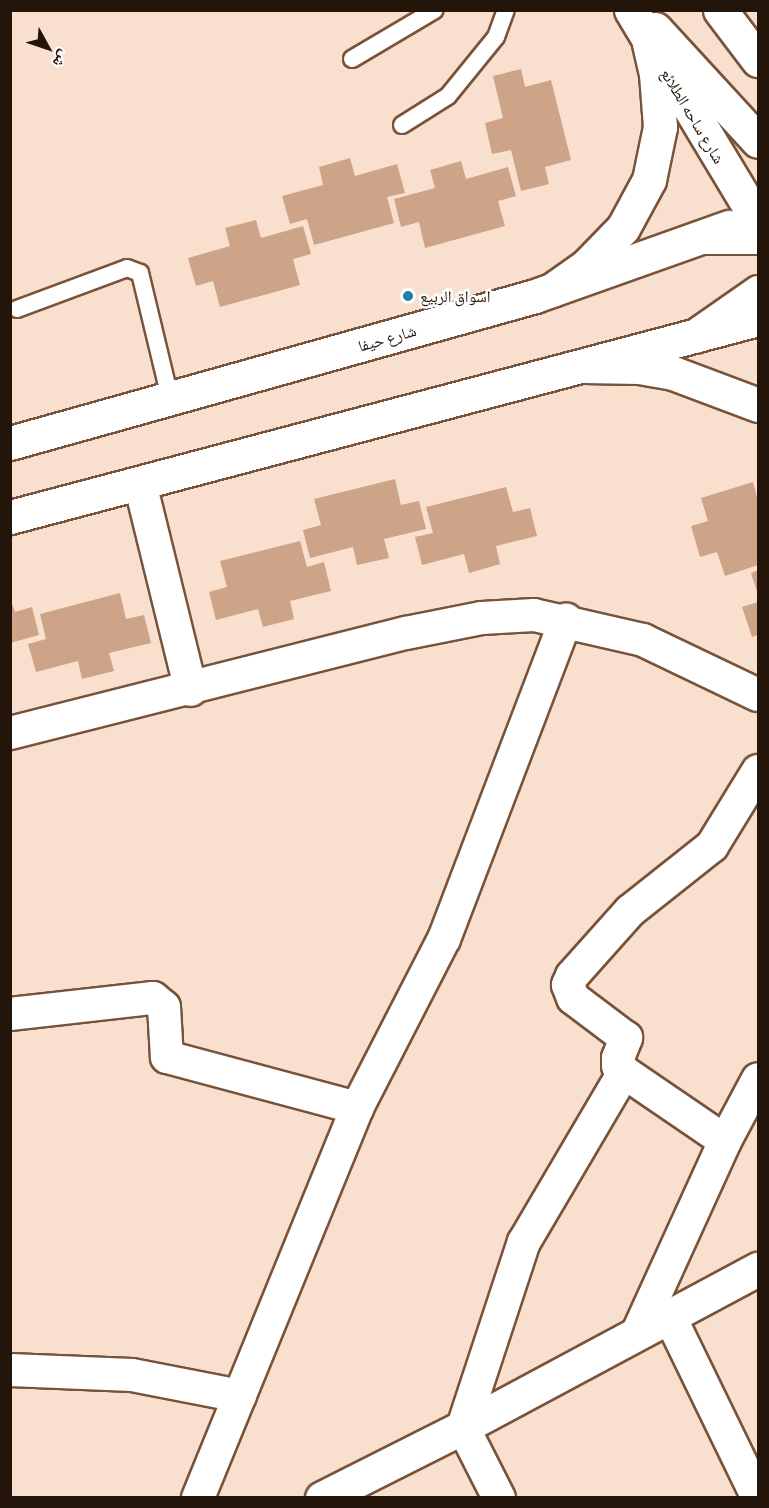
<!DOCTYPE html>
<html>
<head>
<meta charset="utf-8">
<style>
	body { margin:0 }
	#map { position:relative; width:769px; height:1508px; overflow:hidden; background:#f9dfcd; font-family:Commissioner,"Noto Naskh Arabic",sans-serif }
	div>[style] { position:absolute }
	.building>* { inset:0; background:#cda488 }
	.roads { filter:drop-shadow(2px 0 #785339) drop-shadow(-2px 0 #785339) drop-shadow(0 2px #785339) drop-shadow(0 -2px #785339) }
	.lane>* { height:16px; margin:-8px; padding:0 8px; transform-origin:8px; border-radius:8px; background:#fff }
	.street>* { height:32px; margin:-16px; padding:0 16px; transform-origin:16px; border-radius:16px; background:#fff }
	.secondary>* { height:33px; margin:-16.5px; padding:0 16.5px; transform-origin:16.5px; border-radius:16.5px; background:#fff }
	.primary>* { height:33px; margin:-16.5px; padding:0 16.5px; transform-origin:16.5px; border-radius:16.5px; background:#fff }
	.dots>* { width:16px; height:16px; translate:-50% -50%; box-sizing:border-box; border:3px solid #fff; border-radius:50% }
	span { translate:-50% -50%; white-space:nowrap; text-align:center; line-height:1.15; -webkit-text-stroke:5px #fff; paint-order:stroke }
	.street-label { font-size:16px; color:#23150a }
	.poi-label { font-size:16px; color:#23150a }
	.left { translate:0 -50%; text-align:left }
	.frame { position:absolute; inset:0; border:12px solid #23150a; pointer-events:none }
	.north { position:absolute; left:18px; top:18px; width:60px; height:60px; -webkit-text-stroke:4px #fff; paint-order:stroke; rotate:130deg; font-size:16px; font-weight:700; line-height:24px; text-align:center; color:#23150a }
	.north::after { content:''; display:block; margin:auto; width:21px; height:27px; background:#23150a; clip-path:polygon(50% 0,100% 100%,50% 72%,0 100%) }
</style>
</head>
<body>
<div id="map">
	<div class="building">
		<i style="clip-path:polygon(521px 69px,525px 87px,551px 80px,571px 160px,545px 167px,549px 184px,521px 191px,511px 150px,492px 154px,485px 123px,503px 118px,493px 76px)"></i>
		<i style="clip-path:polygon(350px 158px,355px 176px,397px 164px,405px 193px,387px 197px,394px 223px,314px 245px,307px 219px,290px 224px,282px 196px,323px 185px,319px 167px)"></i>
		<i style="clip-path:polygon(461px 161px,466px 179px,508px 167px,516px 196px,498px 201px,505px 226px,425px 248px,419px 222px,401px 227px,394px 199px,435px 188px,430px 170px)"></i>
		<i style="clip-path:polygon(256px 220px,261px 238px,303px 226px,311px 254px,293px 259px,300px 285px,220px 307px,213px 281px,196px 286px,188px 258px,230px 246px,225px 228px)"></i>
		<i style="clip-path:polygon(395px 479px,401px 505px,419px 501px,426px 529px,384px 539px,389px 558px,357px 565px,353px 547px,310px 558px,303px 530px,321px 525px,314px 499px)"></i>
		<i style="clip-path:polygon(753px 482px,758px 501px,758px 565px,725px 576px,717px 552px,700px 557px,691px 526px,708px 521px,701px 498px)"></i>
		<i style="clip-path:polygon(506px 487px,513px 512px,530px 508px,537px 536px,496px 546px,500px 564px,469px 573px,464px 554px,422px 565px,415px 537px,433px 533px,426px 507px)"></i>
		<i style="clip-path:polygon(300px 541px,307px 567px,324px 562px,331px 591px,290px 601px,294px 619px,263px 627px,258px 609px,216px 620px,209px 592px,227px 587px,220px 561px)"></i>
		<i style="clip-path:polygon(758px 570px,758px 595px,751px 573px)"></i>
		<i style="clip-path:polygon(120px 593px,126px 619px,144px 615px,151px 643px,109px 653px,114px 671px,82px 679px,78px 661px,36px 672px,28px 644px,46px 639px,40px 614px)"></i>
		<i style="clip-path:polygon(10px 598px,15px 612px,32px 607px,39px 635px,10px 643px)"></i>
		<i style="clip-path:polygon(758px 602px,758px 635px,752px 637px,742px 607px)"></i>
	</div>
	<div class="roads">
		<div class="lane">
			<i style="left:352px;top:59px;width:96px;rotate:-30.6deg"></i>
			<i style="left:402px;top:125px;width:54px;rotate:-32.2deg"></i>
			<i style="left:448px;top:96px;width:76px;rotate:-50.9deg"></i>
			<i style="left:496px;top:37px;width:29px;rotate:-70deg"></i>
			<i style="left:17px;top:309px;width:117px;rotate:-20.4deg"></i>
			<i style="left:127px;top:268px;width:14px;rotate:21deg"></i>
			<i style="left:140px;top:273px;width:129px;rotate:76.5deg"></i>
		</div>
		<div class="street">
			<i style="left:140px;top:483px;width:213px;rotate:76.2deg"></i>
			<i style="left:10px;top:733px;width:408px;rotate:-14.2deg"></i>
			<i style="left:406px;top:633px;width:77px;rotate:-11.2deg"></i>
			<i style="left:482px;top:618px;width:52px;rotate:-3.3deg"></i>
			<i style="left:534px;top:615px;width:112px;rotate:12.9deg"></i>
			<i style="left:643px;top:640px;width:127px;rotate:25.6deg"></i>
			<i style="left:10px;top:1014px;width:144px;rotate:-6.4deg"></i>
			<i style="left:153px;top:998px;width:14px;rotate:39deg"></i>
			<i style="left:164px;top:1007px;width:50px;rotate:86.6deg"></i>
			<i style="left:167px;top:1057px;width:197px;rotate:15deg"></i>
			<i style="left:725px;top:1141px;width:122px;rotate:-145.7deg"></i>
			<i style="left:624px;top:1072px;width:8px;rotate:-135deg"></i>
			<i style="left:618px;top:1066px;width:8px;rotate:-90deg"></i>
			<i style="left:618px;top:1058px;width:22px;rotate:-68deg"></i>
			<i style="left:626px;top:1038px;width:66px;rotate:-143deg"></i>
			<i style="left:573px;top:998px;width:14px;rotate:-111deg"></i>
			<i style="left:568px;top:985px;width:10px;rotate:-66deg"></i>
			<i style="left:572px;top:976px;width:87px;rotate:-48.3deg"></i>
			<i style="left:630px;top:911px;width:105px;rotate:-38.4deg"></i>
			<i style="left:712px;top:846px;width:88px;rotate:-58.5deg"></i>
			<i style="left:669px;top:1315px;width:203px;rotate:64.1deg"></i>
			<i style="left:638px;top:1332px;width:210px;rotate:-65.5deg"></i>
			<i style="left:725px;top:1141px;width:70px;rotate:-62deg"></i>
			<i style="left:10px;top:1370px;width:122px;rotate:2.3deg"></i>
			<i style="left:132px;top:1375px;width:110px;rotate:11deg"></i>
			<i style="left:198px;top:1498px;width:421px;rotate:-67.8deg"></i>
			<i style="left:357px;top:1108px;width:190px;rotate:-62.8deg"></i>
			<i style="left:444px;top:939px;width:342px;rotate:-69.1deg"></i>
			<i style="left:499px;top:1498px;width:80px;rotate:-116.9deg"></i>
			<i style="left:463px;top:1427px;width:195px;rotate:-71.8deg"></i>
			<i style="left:524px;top:1242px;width:197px;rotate:-59.5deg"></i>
		</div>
		<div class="secondary">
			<i style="left:10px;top:443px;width:545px;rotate:-15.64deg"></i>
			<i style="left:535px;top:296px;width:206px;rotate:-19.6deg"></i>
			<i style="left:10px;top:517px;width:774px;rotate:-14.83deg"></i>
			<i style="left:322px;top:1498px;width:158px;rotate:-26.7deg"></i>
			<i style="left:463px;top:1427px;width:335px;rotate:-28.2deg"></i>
		</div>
		<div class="primary">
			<i style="left:631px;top:10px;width:246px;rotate:59deg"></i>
			<i style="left:720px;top:10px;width:63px;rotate:52.8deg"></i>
			<i style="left:655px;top:29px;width:152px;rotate:47.4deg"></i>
			<i style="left:703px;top:237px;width:55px"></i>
			<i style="left:552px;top:290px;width:42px;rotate:-35.2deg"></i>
			<i style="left:586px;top:266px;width:53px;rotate:-45.8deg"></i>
			<i style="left:623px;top:228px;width:55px;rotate:-61.6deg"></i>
			<i style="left:649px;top:180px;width:54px;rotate:-78.3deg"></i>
			<i style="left:660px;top:127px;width:53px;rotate:-94.3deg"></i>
			<i style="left:656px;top:74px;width:32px;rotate:-103deg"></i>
			<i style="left:695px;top:336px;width:77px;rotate:-34.9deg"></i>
			<i style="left:584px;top:366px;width:55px;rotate:1deg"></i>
			<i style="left:639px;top:367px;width:35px;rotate:10deg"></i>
			<i style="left:673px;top:373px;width:91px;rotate:20.6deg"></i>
		</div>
	</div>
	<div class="dots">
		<i style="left:408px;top:296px;background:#247eac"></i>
	</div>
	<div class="street-label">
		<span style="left:693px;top:116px;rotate:59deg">شارع ساحه الطلائع</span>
		<span style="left:387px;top:338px;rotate:-16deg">شارع حيفا</span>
	</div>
	<div class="poi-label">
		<span class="left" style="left:420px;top:296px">اسواق الربيع</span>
	</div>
	<div class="frame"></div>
	<div class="north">ش</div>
</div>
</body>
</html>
